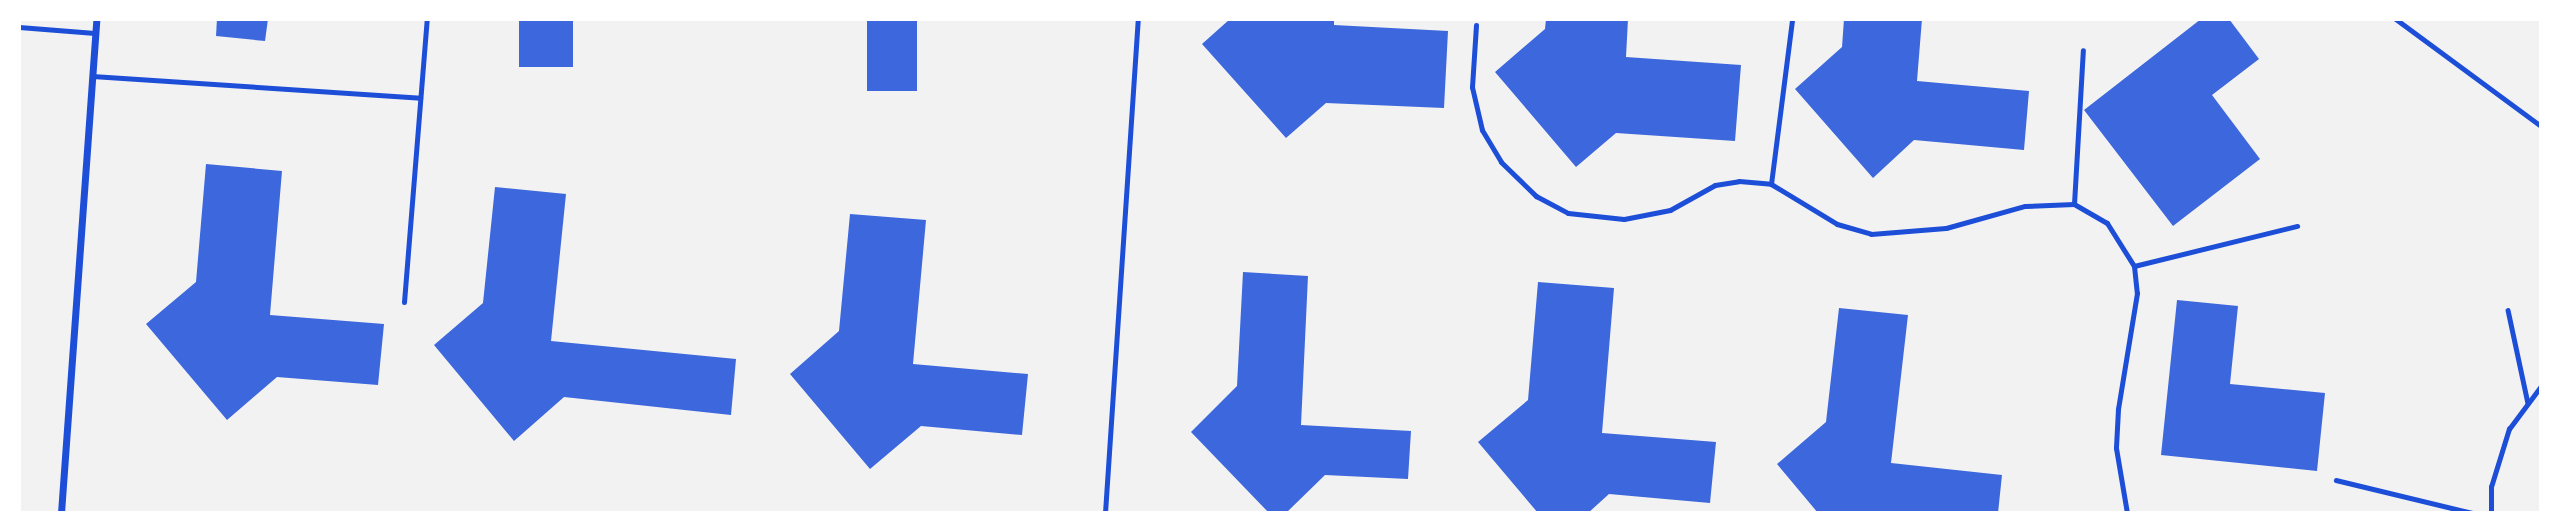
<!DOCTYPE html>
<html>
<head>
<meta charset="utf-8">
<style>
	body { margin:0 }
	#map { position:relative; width:2560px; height:532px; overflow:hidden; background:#f2f2f2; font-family:Montserrat,sans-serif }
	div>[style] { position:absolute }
	.building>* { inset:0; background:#3d67dc; transform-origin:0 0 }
	.path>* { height:4.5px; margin:-2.25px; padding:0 2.25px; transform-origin:2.25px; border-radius:2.25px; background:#1d4ed8 }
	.service>* { height:5px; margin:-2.5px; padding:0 2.5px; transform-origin:2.5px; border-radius:2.5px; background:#1d4ed8 }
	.minor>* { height:7px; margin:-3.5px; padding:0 3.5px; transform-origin:3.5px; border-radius:3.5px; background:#1d4ed8 }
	span { translate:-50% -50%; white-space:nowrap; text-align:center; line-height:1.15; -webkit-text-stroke:5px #fff; paint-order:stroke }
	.frame { position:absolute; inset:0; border:21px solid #fff; pointer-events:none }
</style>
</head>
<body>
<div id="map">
	<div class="building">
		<i style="clip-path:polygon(217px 19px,268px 19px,265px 41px,216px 36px)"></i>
		<i style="left:519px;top:19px;width:54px;height:48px"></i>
		<i style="left:867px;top:19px;width:50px;height:72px"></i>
		<i style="clip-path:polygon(1230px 19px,1334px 19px,1334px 25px,1448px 31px,1444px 108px,1326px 103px,1286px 138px,1202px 44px)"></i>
		<i style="clip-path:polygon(1546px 19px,1628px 19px,1626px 57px,1741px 65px,1735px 141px,1616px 133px,1576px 167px,1495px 72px,1545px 29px)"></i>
		<i style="clip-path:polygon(1844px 19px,1922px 19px,1917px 81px,2029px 91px,2024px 150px,1914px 140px,1873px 178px,1795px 89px,1842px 47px)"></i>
		<i style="clip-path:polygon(2201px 19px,2229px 19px,2259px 59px,2212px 95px,2260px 159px,2173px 226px,2084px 110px)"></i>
		<i style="clip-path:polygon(206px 164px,282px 171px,270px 315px,384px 324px,378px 385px,277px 377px,227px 420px,146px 324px,196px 282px)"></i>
		<i style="clip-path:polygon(495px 187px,566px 194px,551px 341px,736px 359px,731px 415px,564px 397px,514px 441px,434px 345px,483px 303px)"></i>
		<i style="clip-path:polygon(850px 214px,926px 220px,913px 364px,1028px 374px,1022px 435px,921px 426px,870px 469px,790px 374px,839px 331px)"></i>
		<i style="clip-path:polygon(1243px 272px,1308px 276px,1301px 425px,1411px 431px,1408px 479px,1325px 475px,1286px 513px,1269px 513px,1191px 432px,1237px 386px)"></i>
		<i style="clip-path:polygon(1538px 282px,1614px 288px,1602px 433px,1716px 442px,1710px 503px,1609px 494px,1588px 513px,1538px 513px,1478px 442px,1528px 400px)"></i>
		<i style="clip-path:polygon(2177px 300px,2238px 306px,2230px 384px,2325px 393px,2317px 471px,2161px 455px)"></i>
		<i style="clip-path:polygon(1839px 308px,1908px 315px,1891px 463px,2002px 475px,1998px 513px,1818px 513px,1777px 464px,1826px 422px)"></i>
	</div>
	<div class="path">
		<i style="left:2396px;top:19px;width:180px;rotate:36.4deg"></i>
		<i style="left:2508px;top:310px;width:95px;rotate:77.9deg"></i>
		<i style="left:2336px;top:480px;width:140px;rotate:13.6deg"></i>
		<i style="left:1105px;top:513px;width:495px;rotate:-86.2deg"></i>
		<i style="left:2491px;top:513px;width:26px;rotate:-90deg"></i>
		<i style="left:2491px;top:487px;width:61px;rotate:-72.8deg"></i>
		<i style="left:2509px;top:429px;width:54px;rotate:-53.3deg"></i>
	</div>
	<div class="service">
		<i style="left:1476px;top:25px;width:62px;rotate:93.7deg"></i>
		<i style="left:1472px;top:87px;width:44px;rotate:76.9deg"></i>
		<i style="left:1482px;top:130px;width:37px;rotate:59deg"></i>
		<i style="left:1501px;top:162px;width:49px;rotate:44.2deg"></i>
		<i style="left:1536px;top:196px;width:36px;rotate:28deg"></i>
		<i style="left:1568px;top:213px;width:56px;rotate:6.1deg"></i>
		<i style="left:1624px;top:219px;width:47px;rotate:-11.1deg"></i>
		<i style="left:1670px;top:210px;width:51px;rotate:-29.1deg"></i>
		<i style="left:1715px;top:185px;width:24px;rotate:-9deg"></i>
		<i style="left:1739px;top:181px;width:32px;rotate:5deg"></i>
		<i style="left:1771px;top:184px;width:77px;rotate:31.2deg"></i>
		<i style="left:1837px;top:224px;width:35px;rotate:16deg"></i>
		<i style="left:1871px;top:234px;width:75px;rotate:-4.6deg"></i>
		<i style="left:1946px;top:228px;width:82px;rotate:-15.6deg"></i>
		<i style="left:2025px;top:206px;width:49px;rotate:-2.3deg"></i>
		<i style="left:2074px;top:204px;width:38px;rotate:30deg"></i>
		<i style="left:2107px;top:223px;width:51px;rotate:57.9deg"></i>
		<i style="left:2134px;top:266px;width:27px;rotate:84deg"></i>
		<i style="left:2137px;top:293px;width:118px;rotate:99.3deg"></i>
		<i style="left:2118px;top:409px;width:39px;rotate:93deg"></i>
		<i style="left:2116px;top:448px;width:66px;rotate:80.4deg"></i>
		<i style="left:19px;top:27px;width:76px;rotate:4.5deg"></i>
		<i style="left:92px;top:76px;width:329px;rotate:3.8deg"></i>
		<i style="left:1771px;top:184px;width:166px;rotate:-82.7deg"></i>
		<i style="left:2074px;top:204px;width:154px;rotate:-86.7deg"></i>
		<i style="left:2134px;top:266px;width:168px;rotate:-13.8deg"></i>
		<i style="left:404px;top:302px;width:284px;rotate:-85.4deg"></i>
	</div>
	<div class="minor">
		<i style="left:61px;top:513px;width:495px;rotate:-85.9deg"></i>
	</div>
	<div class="frame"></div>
</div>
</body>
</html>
